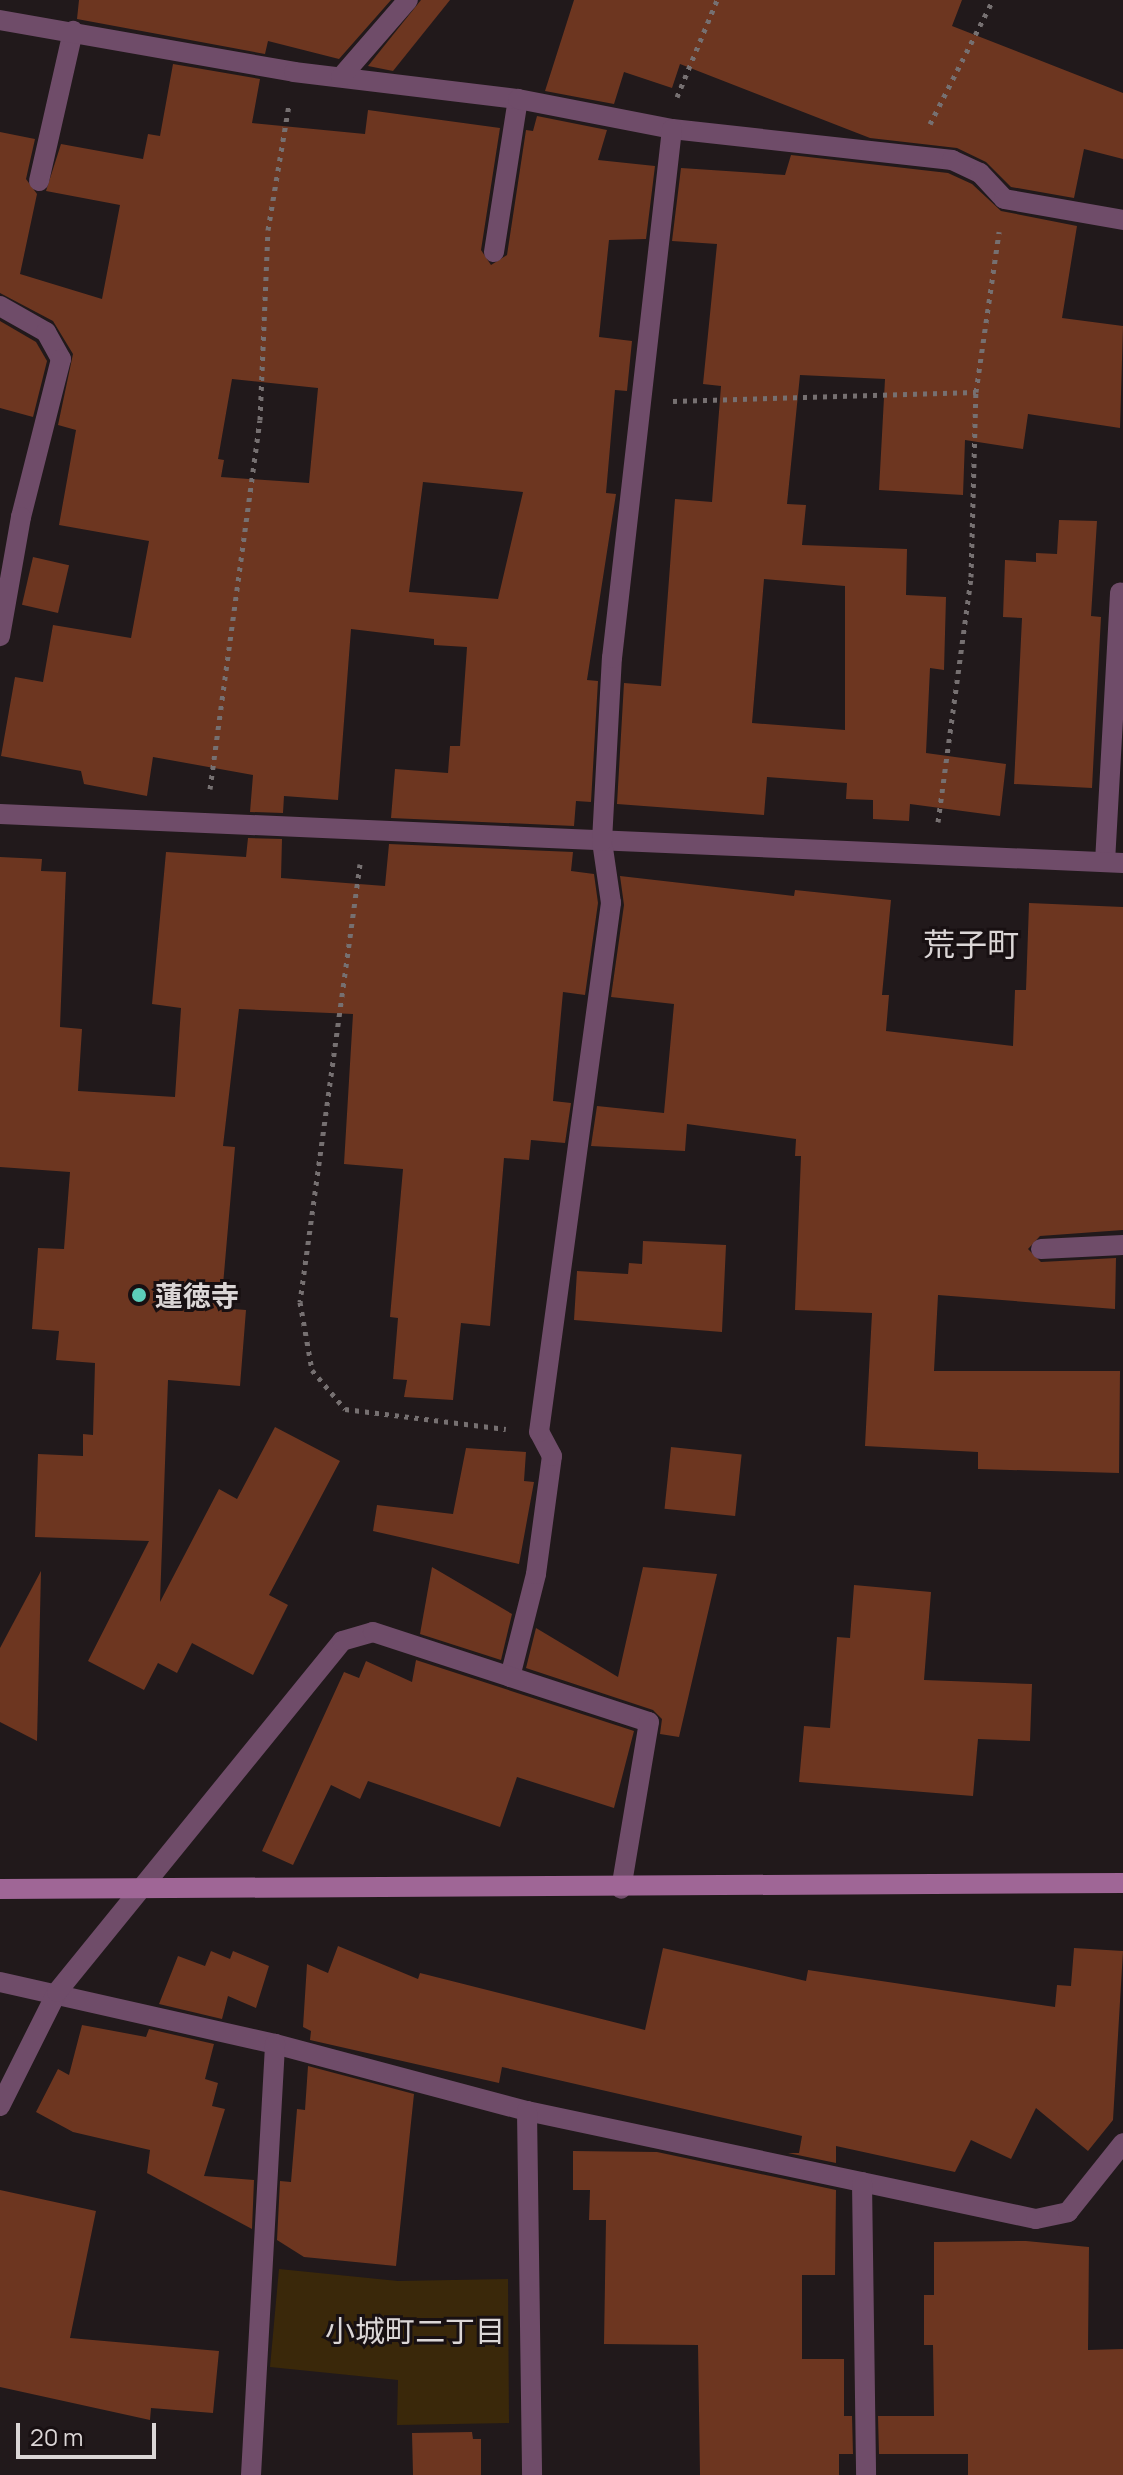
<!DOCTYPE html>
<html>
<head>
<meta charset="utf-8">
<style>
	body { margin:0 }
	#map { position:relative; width:1123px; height:2475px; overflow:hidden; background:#21191b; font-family:Manrope,"Noto Sans JP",sans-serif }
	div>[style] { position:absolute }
	.green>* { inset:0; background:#3a280a }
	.building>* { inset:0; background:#6d3620; transform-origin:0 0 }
	.path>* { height:5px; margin-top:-2.5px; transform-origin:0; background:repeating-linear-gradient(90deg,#767071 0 4px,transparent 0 10px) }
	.lane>* { height:20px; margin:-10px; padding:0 10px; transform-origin:10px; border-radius:10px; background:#6f4c69 }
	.street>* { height:20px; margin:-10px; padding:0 10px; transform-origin:10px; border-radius:10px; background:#6f4c69 }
	.secondary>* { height:20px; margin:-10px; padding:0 10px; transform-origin:10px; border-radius:10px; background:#9f6696 }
	.dots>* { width:22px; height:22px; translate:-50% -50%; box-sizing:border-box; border:4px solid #181012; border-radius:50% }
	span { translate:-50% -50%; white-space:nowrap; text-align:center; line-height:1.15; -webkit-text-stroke:6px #181012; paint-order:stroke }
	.poi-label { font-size:28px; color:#dbd6d6; font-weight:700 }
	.left { translate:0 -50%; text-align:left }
	.neighbourhood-label { font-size:30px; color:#dbd6d6 }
	.quarter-label { font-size:32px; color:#dbd6d6 }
	.scale { position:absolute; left:16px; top:2423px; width:140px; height:36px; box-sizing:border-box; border:4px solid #dbd6d6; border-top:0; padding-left:10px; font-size:24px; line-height:28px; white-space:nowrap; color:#dbd6d6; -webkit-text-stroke:6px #181012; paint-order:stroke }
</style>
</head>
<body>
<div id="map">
	<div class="green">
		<i style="clip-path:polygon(279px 2269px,398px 2281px,508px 2279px,509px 2423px,397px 2425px,398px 2380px,270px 2367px)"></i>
	</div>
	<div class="building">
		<i style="clip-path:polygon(79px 0,391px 0,339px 59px,268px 41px,265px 54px,77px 19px)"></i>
		<i style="clip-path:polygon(421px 0,450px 0,393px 71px,368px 66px)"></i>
		<i style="clip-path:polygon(574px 0,962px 0,952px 26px,1123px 93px,1123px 159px,1084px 149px,1074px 198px,1011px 187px,986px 162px,957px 148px,870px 138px,680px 64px,672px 88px,624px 72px,614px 104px,545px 91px)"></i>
		<i style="clip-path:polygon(evenodd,173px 64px,260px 79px,252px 123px,365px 134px,368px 110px,500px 128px,481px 250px,491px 265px,507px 255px,526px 130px,533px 131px,537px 116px,607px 130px,598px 160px,655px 166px,646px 239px,609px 240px,599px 337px,632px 341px,627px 391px,615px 390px,606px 493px,616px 494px,587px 680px,598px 681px,591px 802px,576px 801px,574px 826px,391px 818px,395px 769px,448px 773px,450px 746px,460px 746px,467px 647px,434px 645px,434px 639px,351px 629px,338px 800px,284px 796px,283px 813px,250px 812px,253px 775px,153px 757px,147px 796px,84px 784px,81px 771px,1px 756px,15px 677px,43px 682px,53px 625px,131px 638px,149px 541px,59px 525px,76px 430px,58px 425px,73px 354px,53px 321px,0 293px,0 132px,35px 139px,26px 179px,37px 194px,20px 274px,102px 299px,120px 205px,46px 191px,61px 144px,143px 159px,148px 134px,160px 136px,173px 64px,232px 379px,318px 388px,309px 483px,221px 477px,224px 460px,218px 459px,232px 379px,173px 64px,423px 482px,523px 492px,498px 599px,409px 592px,423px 482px)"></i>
		<i style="clip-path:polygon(evenodd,791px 155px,948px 173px,972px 184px,1001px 211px,1077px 226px,1062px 318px,1123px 326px,1120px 428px,1028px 414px,1023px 449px,965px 440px,963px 495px,879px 490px,885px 379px,800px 375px,787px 504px,806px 505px,802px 545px,907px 549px,906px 595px,946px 597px,944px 670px,930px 668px,926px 753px,1006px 764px,1000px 816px,910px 804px,909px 821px,873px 819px,873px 800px,846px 799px,847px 783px,767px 777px,764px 815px,617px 804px,624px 683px,661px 686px,675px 499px,712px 502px,721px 386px,703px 384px,717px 244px,672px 241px,681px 168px,785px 175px,791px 155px,764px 579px,845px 586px,845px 730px,752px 723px,764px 579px)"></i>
		<i style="clip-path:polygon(0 321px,36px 342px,47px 361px,33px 417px,0 408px)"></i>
		<i style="clip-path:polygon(1059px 520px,1097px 521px,1091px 616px,1101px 617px,1092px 788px,1014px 784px,1022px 618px,1003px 617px,1005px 560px,1036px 562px,1036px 553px,1057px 554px)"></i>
		<i style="left:33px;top:557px;width:37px;height:49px;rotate:13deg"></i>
		<i style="clip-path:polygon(248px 838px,282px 839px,281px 878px,385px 886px,389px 844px,573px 852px,571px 871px,594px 874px,598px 903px,585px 995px,563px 992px,553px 1101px,571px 1103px,565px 1143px,531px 1140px,529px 1160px,504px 1158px,490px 1326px,461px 1323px,453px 1400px,404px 1397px,407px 1380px,393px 1379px,398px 1318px,390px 1317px,403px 1169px,344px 1164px,353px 1014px,239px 1009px,223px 1146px,235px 1147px,221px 1308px,246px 1310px,240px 1386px,168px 1380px,160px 1602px,219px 1489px,237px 1499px,275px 1427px,340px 1461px,269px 1595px,288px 1605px,253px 1675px,192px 1643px,177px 1673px,158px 1663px,144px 1690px,88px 1661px,149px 1541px,35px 1537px,38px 1454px,83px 1456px,83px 1434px,93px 1435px,95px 1363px,56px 1360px,59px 1331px,32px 1329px,38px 1248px,64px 1249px,70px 1172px,0 1167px,0 857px,42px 859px,41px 871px,66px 872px,60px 1027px,82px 1029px,78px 1091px,175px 1097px,181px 1008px,152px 1004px,166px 852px,246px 857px)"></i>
		<i style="clip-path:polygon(620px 876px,794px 896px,795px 890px,891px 900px,882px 995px,889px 995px,886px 1031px,1013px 1046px,1015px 990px,1026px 990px,1029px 903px,1123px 907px,1123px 1230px,1040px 1236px,1028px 1249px,1041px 1262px,1116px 1258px,1115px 1309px,938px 1295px,934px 1371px,1120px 1371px,1119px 1473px,978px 1469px,978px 1452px,865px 1446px,872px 1313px,795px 1310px,801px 1156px,795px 1156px,796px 1139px,687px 1124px,685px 1151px,591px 1146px,597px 1106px,664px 1113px,674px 1004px,611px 997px,624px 905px)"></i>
		<i style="clip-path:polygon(643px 1241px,726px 1245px,722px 1332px,574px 1320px,577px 1271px,628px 1274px,629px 1263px,642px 1264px)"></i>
		<i style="left:671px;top:1447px;width:71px;height:62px;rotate:6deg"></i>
		<i style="clip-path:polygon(466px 1448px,526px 1452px,524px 1481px,534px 1482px,519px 1564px,373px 1531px,377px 1505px,453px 1514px)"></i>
		<i style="clip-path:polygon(432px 1567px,512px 1614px,501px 1660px,420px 1634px)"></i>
		<i style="clip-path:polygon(643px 1567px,717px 1574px,679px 1737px,660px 1734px,662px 1719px,653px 1710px,526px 1668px,536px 1628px,618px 1677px)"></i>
		<i style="clip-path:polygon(41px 1571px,37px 1741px,0 1722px,0 1648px)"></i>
		<i style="clip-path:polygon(854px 1585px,931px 1592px,924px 1680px,1032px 1684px,1030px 1741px,978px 1739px,973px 1796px,799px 1782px,804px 1726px,830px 1728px,837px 1637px,850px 1638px)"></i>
		<i style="clip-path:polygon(416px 1660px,634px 1731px,614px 1808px,517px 1777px,500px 1827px,368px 1781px,360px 1799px,331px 1785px,293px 1865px,262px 1851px,344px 1672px,359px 1678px,366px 1661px,412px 1682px)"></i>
		<i style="clip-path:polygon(338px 1946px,418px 1979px,420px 1973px,645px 2030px,663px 1948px,806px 1981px,808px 1970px,1055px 2007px,1057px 1985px,1071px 1986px,1074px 1948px,1123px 1951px,1113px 2120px,1088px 2151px,1036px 2108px,1011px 2159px,971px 2140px,955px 2172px,836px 2146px,836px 2163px,788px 2153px,799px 2153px,802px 2136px,502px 2067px,499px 2083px,310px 2040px,311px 2031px,303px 2027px,307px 1964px,328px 1973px)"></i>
		<i style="clip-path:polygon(211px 1951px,230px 1959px,233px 1951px,269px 1966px,256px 2008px,228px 1996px,222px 2019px,159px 2004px,178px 1956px,205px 1966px)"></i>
		<i style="clip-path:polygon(82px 2025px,146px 2037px,149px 2029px,214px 2044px,205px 2079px,218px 2083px,212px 2106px,225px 2109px,204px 2176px,254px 2180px,252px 2229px,147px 2173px,150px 2150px,73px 2132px,36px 2112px,58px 2069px,69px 2075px)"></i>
		<i style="clip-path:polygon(308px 2066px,414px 2094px,396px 2266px,304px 2257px,277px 2240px,280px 2181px,291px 2182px,297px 2109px,305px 2110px)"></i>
		<i style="clip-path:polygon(573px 2151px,657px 2152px,836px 2190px,835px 2275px,802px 2275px,802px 2359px,844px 2359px,844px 2416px,852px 2416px,853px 2454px,839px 2454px,839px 2475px,700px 2475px,698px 2345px,604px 2344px,606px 2220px,589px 2220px,590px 2190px,573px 2190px)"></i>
		<i style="clip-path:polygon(0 2190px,96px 2211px,70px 2338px,219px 2351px,213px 2413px,151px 2408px,150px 2420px,0 2387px)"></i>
		<i style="clip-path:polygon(1026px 2241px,1089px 2247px,1088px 2350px,1123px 2349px,1123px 2475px,968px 2475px,968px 2454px,879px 2454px,878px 2416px,934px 2416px,933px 2345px,924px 2345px,924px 2295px,934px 2295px,934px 2242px)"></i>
		<i style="clip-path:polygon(472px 2432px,473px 2439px,481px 2439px,481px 2475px,413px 2475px,412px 2433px)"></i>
	</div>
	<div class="path">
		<i style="left:677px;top:97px;width:105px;rotate:-67.6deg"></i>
		<i style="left:930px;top:124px;width:139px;rotate:-63.1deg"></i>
		<i style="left:673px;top:401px;width:303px;rotate:-1.7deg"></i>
		<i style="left:210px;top:789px;width:372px;rotate:-82.3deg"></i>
		<i style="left:260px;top:420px;width:190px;rotate:-87.6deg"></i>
		<i style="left:268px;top:230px;width:128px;rotate:-80.5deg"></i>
		<i style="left:938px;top:822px;width:247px;rotate:-82.3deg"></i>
		<i style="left:971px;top:577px;width:185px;rotate:-88.5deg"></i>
		<i style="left:976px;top:392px;width:162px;rotate:-81.8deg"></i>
		<i style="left:360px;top:864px;width:442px;rotate:97.8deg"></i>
		<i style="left:300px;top:1302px;width:69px;rotate:80deg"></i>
		<i style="left:312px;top:1370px;width:51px;rotate:49.8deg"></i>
		<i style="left:345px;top:1409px;width:162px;rotate:7.1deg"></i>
	</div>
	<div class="lane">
		<i style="left:39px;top:181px;width:154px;rotate:-77.2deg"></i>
		<i style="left:494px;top:252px;width:155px;rotate:-81.1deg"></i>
		<i style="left:1105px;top:862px;width:270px;rotate:-86.8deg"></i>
		<i style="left:1041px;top:1249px;width:82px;rotate:-2.8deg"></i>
	</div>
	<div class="street">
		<i style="left:0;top:20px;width:299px;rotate:10deg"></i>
		<i style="left:294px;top:72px;width:226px;rotate:6.9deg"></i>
		<i style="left:518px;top:99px;width:157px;rotate:11deg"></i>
		<i style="left:672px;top:129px;width:282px;rotate:6.3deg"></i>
		<i style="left:952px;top:160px;width:31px;rotate:25deg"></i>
		<i style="left:980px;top:173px;width:35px;rotate:47deg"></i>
		<i style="left:1004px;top:199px;width:121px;rotate:10deg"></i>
		<i style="left:341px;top:77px;width:102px;rotate:-49deg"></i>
		<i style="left:0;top:306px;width:53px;rotate:29.5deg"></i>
		<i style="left:46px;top:332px;width:31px;rotate:61deg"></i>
		<i style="left:61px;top:359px;width:163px;rotate:104.2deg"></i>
		<i style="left:21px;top:517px;width:121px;rotate:100deg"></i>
		<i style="left:0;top:814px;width:1124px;rotate:2.5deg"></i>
		<i style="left:510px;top:1677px;width:106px;rotate:-75.8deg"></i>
		<i style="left:536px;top:1574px;width:119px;rotate:-82.3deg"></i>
		<i style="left:552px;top:1456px;width:27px;rotate:-118deg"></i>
		<i style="left:539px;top:1432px;width:534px;rotate:-82.25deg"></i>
		<i style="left:611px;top:903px;width:63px;rotate:-98.3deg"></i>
		<i style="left:602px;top:841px;width:183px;rotate:-86.9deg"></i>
		<i style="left:612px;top:658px;width:532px;rotate:-83.53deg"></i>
		<i style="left:0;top:1982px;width:282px;rotate:12.7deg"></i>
		<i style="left:275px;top:2044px;width:261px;rotate:14.9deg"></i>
		<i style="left:527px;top:2111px;width:520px;rotate:11.98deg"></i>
		<i style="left:1036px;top:2219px;width:33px;rotate:-12deg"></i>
		<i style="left:1068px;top:2212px;width:88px;rotate:-51.4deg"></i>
		<i style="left:0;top:2106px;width:127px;rotate:-63.4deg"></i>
		<i style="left:57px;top:1992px;width:452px;rotate:-50.9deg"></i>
		<i style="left:342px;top:1641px;width:32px;rotate:-16deg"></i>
		<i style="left:373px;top:1632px;width:290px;rotate:18.1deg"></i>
		<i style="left:649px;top:1722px;width:169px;rotate:99.5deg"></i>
		<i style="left:527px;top:2111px;width:364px;rotate:89.2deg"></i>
		<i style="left:862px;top:2182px;width:293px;rotate:89.2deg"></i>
		<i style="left:251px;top:2475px;width:432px;rotate:-86.8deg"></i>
	</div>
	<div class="secondary">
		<i style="left:0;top:1889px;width:1123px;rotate:-0.31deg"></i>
	</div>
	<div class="dots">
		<i style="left:139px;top:1295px;background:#5cceba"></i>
	</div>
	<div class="poi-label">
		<span class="left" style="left:155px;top:1295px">蓮徳寺</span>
	</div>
	<div class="neighbourhood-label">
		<span style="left:415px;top:2331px">小城町二丁目</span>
	</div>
	<div class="quarter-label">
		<span style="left:971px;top:944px">荒子町</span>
	</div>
	<div class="scale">20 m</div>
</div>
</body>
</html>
